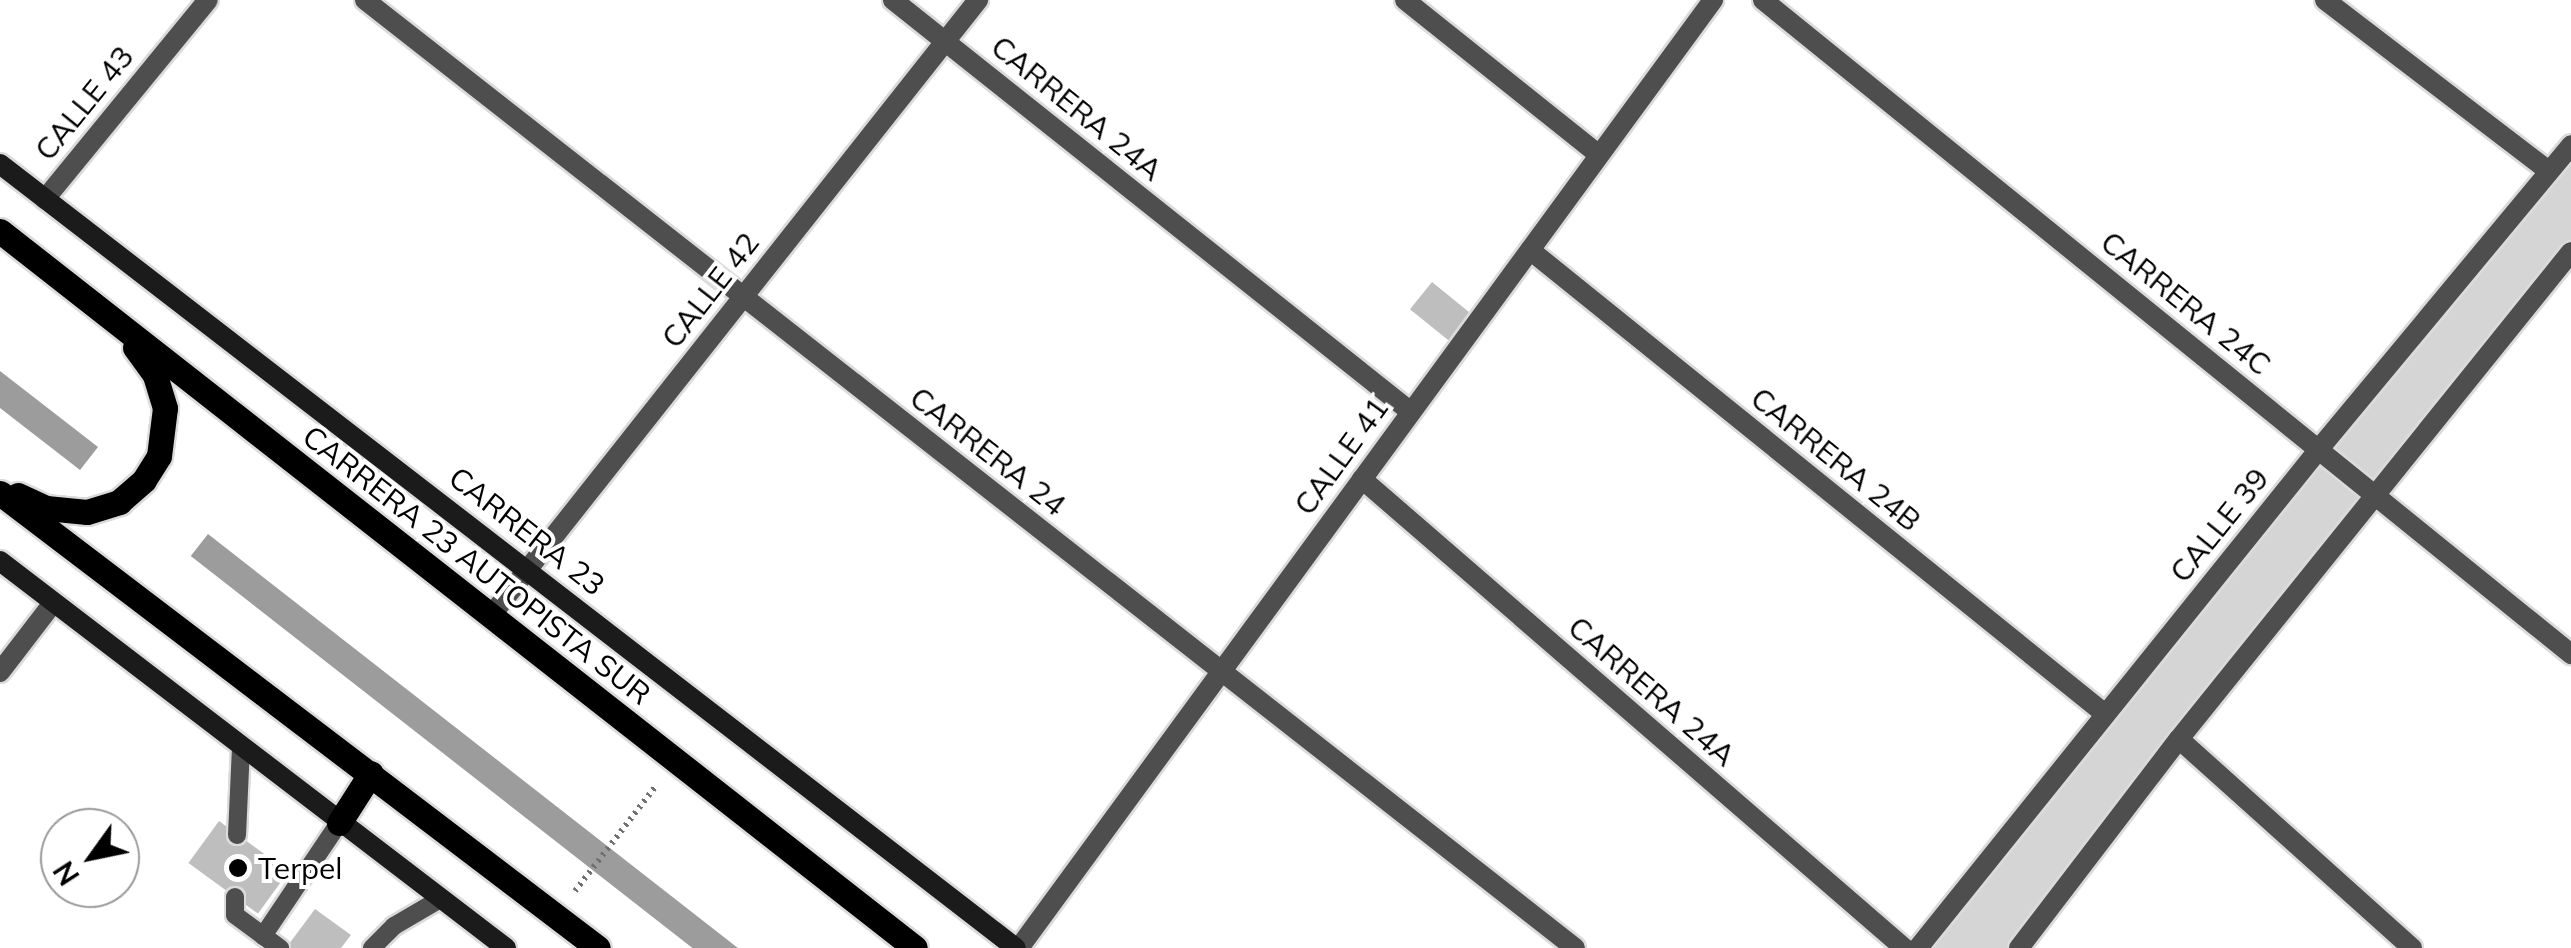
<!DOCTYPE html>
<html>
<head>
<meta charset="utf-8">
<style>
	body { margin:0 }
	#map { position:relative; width:2571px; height:948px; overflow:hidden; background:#fff; font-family:Mulish,sans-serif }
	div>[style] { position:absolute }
	.green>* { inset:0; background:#d5d5d5 }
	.water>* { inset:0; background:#9c9c9c; transform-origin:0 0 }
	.building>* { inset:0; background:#bebebe; transform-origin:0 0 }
	.path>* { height:6px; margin-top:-3px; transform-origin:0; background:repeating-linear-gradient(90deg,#707070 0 2.5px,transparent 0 7.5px) }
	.roads { filter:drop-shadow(2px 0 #dbdbdb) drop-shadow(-2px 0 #dbdbdb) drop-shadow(0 2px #dbdbdb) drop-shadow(0 -2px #dbdbdb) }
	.lane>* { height:18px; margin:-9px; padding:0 9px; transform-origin:9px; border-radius:9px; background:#4e4e4e }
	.street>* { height:20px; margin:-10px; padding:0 10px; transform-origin:10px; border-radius:10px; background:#4e4e4e }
	.secondary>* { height:20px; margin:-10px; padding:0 10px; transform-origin:10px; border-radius:10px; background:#1b1b1b }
	.primary>* { height:25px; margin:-12.5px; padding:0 12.5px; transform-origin:12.5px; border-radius:12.5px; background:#000 }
	.dots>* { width:28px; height:28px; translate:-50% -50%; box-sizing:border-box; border:5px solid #fff; border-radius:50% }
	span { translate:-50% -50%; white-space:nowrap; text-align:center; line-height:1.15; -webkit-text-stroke:8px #fff; paint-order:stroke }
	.street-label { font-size:30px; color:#000 }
	.poi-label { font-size:30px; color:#000 }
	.left { translate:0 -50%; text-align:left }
	.north { position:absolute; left:40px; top:808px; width:100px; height:100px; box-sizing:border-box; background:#fff; border:2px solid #999; border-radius:50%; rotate:237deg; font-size:28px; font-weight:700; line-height:40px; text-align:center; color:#000 }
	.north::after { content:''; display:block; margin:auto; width:35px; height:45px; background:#000; clip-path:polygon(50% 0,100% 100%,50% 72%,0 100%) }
</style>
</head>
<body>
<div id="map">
	<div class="green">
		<i style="clip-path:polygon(2571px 145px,2571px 252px,2019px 948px,1918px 948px)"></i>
	</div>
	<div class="water">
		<i style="clip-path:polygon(0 371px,98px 447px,80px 470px,0 408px)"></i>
		<i style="left:208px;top:534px;width:674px;height:28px;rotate:38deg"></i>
	</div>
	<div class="building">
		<i style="left:1432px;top:282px;width:63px;height:35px;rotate:39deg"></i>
		<i style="left:219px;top:821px;width:86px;height:52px;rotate:36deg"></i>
		<i style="clip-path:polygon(315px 909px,351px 935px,341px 948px,286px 948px)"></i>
	</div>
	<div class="path">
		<i style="left:575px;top:891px;width:133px;rotate:-52.4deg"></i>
	</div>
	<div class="roads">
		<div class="lane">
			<i style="left:237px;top:835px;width:87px;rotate:-87.4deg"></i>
			<i style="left:235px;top:897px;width:18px;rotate:90deg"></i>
			<i style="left:235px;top:915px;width:56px;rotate:36.3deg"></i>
			<i style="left:263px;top:936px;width:136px;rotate:-56.1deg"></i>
			<i style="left:372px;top:948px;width:31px;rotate:-45deg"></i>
			<i style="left:394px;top:926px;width:53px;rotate:-30.4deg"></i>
		</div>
		<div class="street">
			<i style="left:365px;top:0;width:1537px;rotate:38.08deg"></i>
			<i style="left:893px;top:0;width:662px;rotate:38.5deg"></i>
			<i style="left:1405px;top:0;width:248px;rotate:38.6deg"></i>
			<i style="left:1763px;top:0;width:1040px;rotate:38.99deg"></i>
			<i style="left:2325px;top:0;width:282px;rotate:37.4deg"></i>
			<i style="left:45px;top:199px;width:257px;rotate:-50.7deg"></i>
			<i style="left:1530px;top:250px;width:739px;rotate:38.9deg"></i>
			<i style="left:1362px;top:479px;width:717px;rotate:40.87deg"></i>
			<i style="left:490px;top:617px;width:787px;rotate:-51.66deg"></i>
			<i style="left:0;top:672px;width:87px;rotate:-52.5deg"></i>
			<i style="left:2179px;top:739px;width:313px;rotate:41.9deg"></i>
			<i style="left:1019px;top:948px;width:1175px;rotate:-53.79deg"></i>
			<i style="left:1918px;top:948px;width:640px;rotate:-51.21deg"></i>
			<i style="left:2319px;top:449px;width:395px;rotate:-50.3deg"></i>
			<i style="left:2019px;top:948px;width:263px;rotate:-52.6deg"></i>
			<i style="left:2179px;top:739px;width:625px;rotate:-51.17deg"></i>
		</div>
		<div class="secondary">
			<i style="left:0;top:164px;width:1283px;rotate:37.66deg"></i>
			<i style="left:0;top:561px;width:637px;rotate:37.41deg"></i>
		</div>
		<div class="primary">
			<i style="left:0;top:231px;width:1162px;rotate:38.08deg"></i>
			<i style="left:0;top:493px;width:751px;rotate:37.27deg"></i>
			<i style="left:18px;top:495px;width:31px;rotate:25deg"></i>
			<i style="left:46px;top:508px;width:41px;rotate:5.6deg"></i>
			<i style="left:87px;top:512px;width:34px;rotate:-17deg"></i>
			<i style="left:119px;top:502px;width:33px;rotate:-41deg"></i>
			<i style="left:144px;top:480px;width:28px;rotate:-58deg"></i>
			<i style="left:159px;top:456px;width:48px;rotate:-82.9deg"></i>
			<i style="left:165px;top:408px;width:34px;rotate:-107deg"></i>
			<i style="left:155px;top:375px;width:34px;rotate:-126deg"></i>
			<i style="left:339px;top:823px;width:59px;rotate:-57.4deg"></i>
		</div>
	</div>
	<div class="dots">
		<i style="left:238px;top:868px;background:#000"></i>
	</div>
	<div class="street-label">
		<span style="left:84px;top:103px;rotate:-51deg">CALLE 43</span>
		<span style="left:1077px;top:108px;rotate:39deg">CARRERA 24A</span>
		<span style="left:710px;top:290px;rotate:-52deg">CALLE 42</span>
		<span style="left:2186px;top:303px;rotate:39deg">CARRERA 24C</span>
		<span style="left:988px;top:451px;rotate:38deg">CARRERA 24</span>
		<span style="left:1341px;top:456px;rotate:-54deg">CALLE 41</span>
		<span style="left:1836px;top:459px;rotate:39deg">CARRERA 24B</span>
		<span style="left:2219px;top:525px;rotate:-51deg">CALLE 39</span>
		<span style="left:527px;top:531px;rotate:38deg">CARRERA 23</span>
		<span style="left:477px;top:565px;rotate:38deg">CARRERA 23 AUTOPISTA SUR</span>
		<span style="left:1652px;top:691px;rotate:41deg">CARRERA 24A</span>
	</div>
	<div class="poi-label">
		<span class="left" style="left:258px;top:868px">Terpel</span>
	</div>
	<div class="north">N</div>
</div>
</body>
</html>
